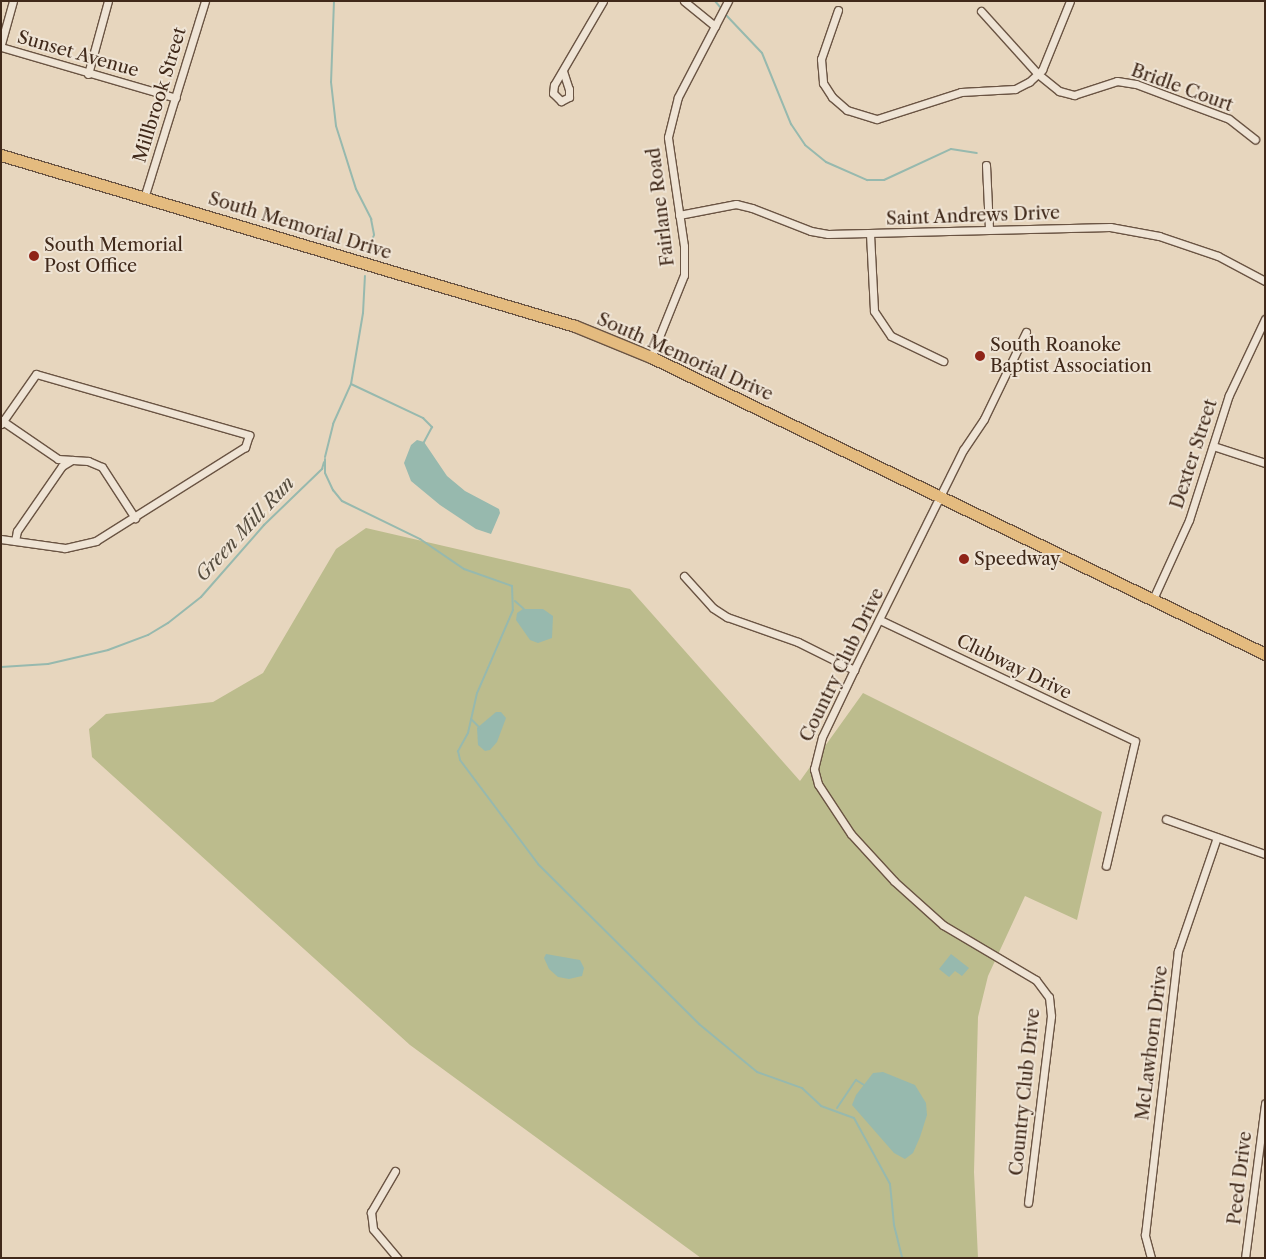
<!DOCTYPE html>
<html>
<head>
<meta charset="utf-8">
<style>
	body { margin:0 }
	#map { position:relative; width:1266px; height:1259px; overflow:hidden; background:#e7d6be; font-family:"Libre Caslon Text",serif }
	div>[style] { position:absolute }
	.green>* { inset:0; background:#bcbc8d }
	.water>* { inset:0; background:#97b9ae }
	.stream>* { height:2px; margin:-1px; padding:0 1px; transform-origin:1px; border-radius:1px; background:#97b9ae }
	.roads { filter:drop-shadow(1px 0 #6a5443) drop-shadow(-1px 0 #6a5443) drop-shadow(0 1px #6a5443) drop-shadow(0 -1px #6a5443) }
	.minor>* { height:7px; margin:-3.5px; padding:0 3.5px; transform-origin:3.5px; border-radius:3.5px; background:#efe4d5 }
	.primary>* { height:11px; margin:-5.5px; padding:0 5.5px; transform-origin:5.5px; border-radius:5.5px; background:#e4bb7f }
	.dots>* { width:14px; height:14px; translate:-50% -50%; box-sizing:border-box; border:2px solid #efe4d5; border-radius:50% }
	span { translate:-50% -50%; white-space:nowrap; text-align:center; line-height:1.15; -webkit-text-stroke:4px #efe4d5; paint-order:stroke }
	.street-label { font-size:18px; color:#40291a }
	.poi-label { font-size:18px; color:#40291a }
	.left { translate:0 -50%; text-align:left }
	.water-label { font-size:19px; color:#564d3f; font-style:italic }
	.frame { position:absolute; inset:0; border:2px solid #40291a; pointer-events:none }
</style>
</head>
<body>
<div id="map">
	<div class="green">
		<i style="clip-path:polygon(366px 528px,630px 589px,800px 781px,863px 693px,1102px 812px,1077px 920px,1025px 896px,988px 976px,978px 1017px,974px 1172px,978px 1258px,701px 1258px,410px 1045px,92px 757px,89px 729px,106px 714px,213px 702px,263px 673px,336px 549px)"></i>
	</div>
	<div class="water">
		<i style="clip-path:polygon(417px 440px,424px 442px,447px 476px,465px 491px,499px 509px,500px 513px,491px 534px,476px 529px,440px 505px,411px 481px,404px 463px,411px 445px)"></i>
		<i style="clip-path:polygon(523px 609px,543px 609px,553px 616px,552px 638px,538px 643px,530px 640px,516px 620px,517px 613px)"></i>
		<i style="clip-path:polygon(496px 712px,501px 712px,506px 718px,497px 742px,490px 750px,485px 751px,478px 745px,477px 728px)"></i>
		<i style="clip-path:polygon(546px 954px,580px 960px,584px 968px,582px 976px,569px 979px,558px 977px,549px 969px,544px 958px)"></i>
		<i style="clip-path:polygon(951px 954px,969px 968px,962px 976px,955px 971px,949px 977px,939px 969px)"></i>
		<i style="clip-path:polygon(883px 1072px,915px 1085px,926px 1103px,927px 1115px,920px 1137px,913px 1153px,905px 1159px,894px 1153px,852px 1105px,856px 1095px,873px 1073px)"></i>
	</div>
	<div class="stream">
		<i style="left:334px;top:1px;width:81px;rotate:92.1deg"></i>
		<i style="left:331px;top:82px;width:44px;rotate:83.5deg"></i>
		<i style="left:336px;top:126px;width:66px;rotate:72.4deg"></i>
		<i style="left:356px;top:189px;width:34px;rotate:63deg"></i>
		<i style="left:371px;top:219px;width:16px;rotate:79deg"></i>
		<i style="left:374px;top:235px;width:18px;rotate:112deg"></i>
		<i style="left:715px;top:1px;width:8px;rotate:50deg"></i>
		<i style="left:726px;top:15px;width:52px;rotate:46.5deg"></i>
		<i style="left:762px;top:53px;width:77px;rotate:67.8deg"></i>
		<i style="left:791px;top:124px;width:25px;rotate:56deg"></i>
		<i style="left:805px;top:145px;width:27px;rotate:39deg"></i>
		<i style="left:826px;top:162px;width:45px;rotate:23.7deg"></i>
		<i style="left:867px;top:180px;width:17px"></i>
		<i style="left:884px;top:180px;width:74px;rotate:-24.8deg"></i>
		<i style="left:951px;top:149px;width:26px;rotate:9deg"></i>
		<i style="left:351px;top:384px;width:80px;rotate:25.3deg"></i>
		<i style="left:423px;top:418px;width:13px;rotate:45deg"></i>
		<i style="left:432px;top:427px;width:19px;rotate:118deg"></i>
		<i style="left:325px;top:457px;width:34px;rotate:-76deg"></i>
		<i style="left:333px;top:424px;width:44px;rotate:-65.8deg"></i>
		<i style="left:351px;top:384px;width:72px;rotate:-80.4deg"></i>
		<i style="left:363px;top:313px;width:37px;rotate:-87deg"></i>
		<i style="left:325px;top:459px;width:14px;rotate:90deg"></i>
		<i style="left:325px;top:473px;width:19px;rotate:65deg"></i>
		<i style="left:333px;top:490px;width:14px;rotate:51deg"></i>
		<i style="left:342px;top:501px;width:87px;rotate:26deg"></i>
		<i style="left:420px;top:539px;width:53px;rotate:34.3deg"></i>
		<i style="left:464px;top:569px;width:51px;rotate:19.5deg"></i>
		<i style="left:512px;top:586px;width:24px;rotate:88deg"></i>
		<i style="left:513px;top:610px;width:90px;rotate:113.4deg"></i>
		<i style="left:477px;top:693px;width:41px;rotate:102.7deg"></i>
		<i style="left:468px;top:733px;width:21px;rotate:119deg"></i>
		<i style="left:458px;top:751px;width:9px;rotate:77deg"></i>
		<i style="left:460px;top:760px;width:130px;rotate:53.1deg"></i>
		<i style="left:538px;top:864px;width:227px;rotate:44.8deg"></i>
		<i style="left:699px;top:1024px;width:75px;rotate:39.6deg"></i>
		<i style="left:757px;top:1072px;width:48px;rotate:19.6deg"></i>
		<i style="left:802px;top:1088px;width:26px;rotate:43deg"></i>
		<i style="left:821px;top:1106px;width:35px;rotate:20deg"></i>
		<i style="left:854px;top:1118px;width:75px;rotate:61.4deg"></i>
		<i style="left:890px;top:1184px;width:41px;rotate:84.4deg"></i>
		<i style="left:894px;top:1225px;width:34px;rotate:76deg"></i>
		<i style="left:515px;top:601px;width:12px;rotate:42deg"></i>
		<i style="left:1px;top:667px;width:47px;rotate:-3.7deg"></i>
		<i style="left:48px;top:664px;width:62px;rotate:-13.1deg"></i>
		<i style="left:108px;top:650px;width:43px;rotate:-20.6deg"></i>
		<i style="left:148px;top:635px;width:23px;rotate:-31deg"></i>
		<i style="left:168px;top:623px;width:42px;rotate:-38.2deg"></i>
		<i style="left:201px;top:597px;width:96px;rotate:-48.8deg"></i>
		<i style="left:264px;top:525px;width:81px;rotate:-44deg"></i>
		<i style="left:322px;top:469px;width:7px;rotate:-74deg"></i>
		<i style="left:471px;top:719px;width:13px;rotate:45deg"></i>
		<i style="left:837px;top:1108px;width:34px;rotate:-56deg"></i>
		<i style="left:856px;top:1080px;width:9px;rotate:32deg"></i>
	</div>
	<div class="roads">
		<div class="minor">
			<i style="left:684px;top:1px;width:40px;rotate:39deg"></i>
			<i style="left:838px;top:10px;width:52px;rotate:109.1deg"></i>
			<i style="left:821px;top:59px;width:24px;rotate:85deg"></i>
			<i style="left:823px;top:83px;width:17px;rotate:57deg"></i>
			<i style="left:832px;top:97px;width:20px;rotate:41deg"></i>
			<i style="left:847px;top:110px;width:31px;rotate:17deg"></i>
			<i style="left:877px;top:119px;width:88px;rotate:-17.8deg"></i>
			<i style="left:961px;top:92px;width:54px;rotate:-3.2deg"></i>
			<i style="left:1015px;top:89px;width:16px;rotate:-27deg"></i>
			<i style="left:1029px;top:82px;width:18px;rotate:-43deg"></i>
			<i style="left:1042px;top:70px;width:74px;rotate:-67.9deg"></i>
			<i style="left:981px;top:11px;width:85px;rotate:47.9deg"></i>
			<i style="left:1038px;top:74px;width:27px;rotate:39deg"></i>
			<i style="left:1059px;top:91px;width:16px;rotate:15deg"></i>
			<i style="left:1074px;top:95px;width:45px;rotate:-18deg"></i>
			<i style="left:1117px;top:81px;width:19px;rotate:9deg"></i>
			<i style="left:1136px;top:84px;width:99px;rotate:20.6deg"></i>
			<i style="left:1229px;top:119px;width:33px;rotate:38deg"></i>
			<i style="left:1px;top:44px;width:45px;rotate:-74.4deg"></i>
			<i style="left:1px;top:47px;width:182px;rotate:16.2deg"></i>
			<i style="left:563px;top:71px;width:19px;rotate:72deg"></i>
			<i style="left:569px;top:89px;width:8px;rotate:90deg"></i>
			<i style="left:569px;top:97px;width:9px;rotate:153deg"></i>
			<i style="left:561px;top:101px;width:11px;rotate:-135deg"></i>
			<i style="left:553px;top:93px;width:8px;rotate:-83deg"></i>
			<i style="left:554px;top:85px;width:97px;rotate:-59.7deg"></i>
			<i style="left:88px;top:74px;width:76px;rotate:-74.7deg"></i>
			<i style="left:986px;top:165px;width:63px;rotate:87.3deg"></i>
			<i style="left:144px;top:198px;width:206px;rotate:-72.8deg"></i>
			<i style="left:679px;top:215px;width:58px;rotate:-10.9deg"></i>
			<i style="left:736px;top:204px;width:16px;rotate:14deg"></i>
			<i style="left:752px;top:208px;width:63px;rotate:21.3deg"></i>
			<i style="left:811px;top:231px;width:17px;rotate:10deg"></i>
			<i style="left:828px;top:234px;width:282px;rotate:-1.4deg"></i>
			<i style="left:1110px;top:227px;width:50px;rotate:10.4deg"></i>
			<i style="left:1159px;top:236px;width:62px;rotate:18.7deg"></i>
			<i style="left:1218px;top:256px;width:53px;rotate:28deg"></i>
			<i style="left:870px;top:234px;width:77px;rotate:87deg"></i>
			<i style="left:874px;top:311px;width:30px;rotate:56deg"></i>
			<i style="left:891px;top:336px;width:58px;rotate:25.7deg"></i>
			<i style="left:1026px;top:332px;width:97px;rotate:115.8deg"></i>
			<i style="left:984px;top:419px;width:37px;rotate:124deg"></i>
			<i style="left:963px;top:450px;width:246px;rotate:116.4deg"></i>
			<i style="left:854px;top:670px;width:74px;rotate:115.5deg"></i>
			<i style="left:822px;top:737px;width:33px;rotate:104deg"></i>
			<i style="left:814px;top:769px;width:16px;rotate:75deg"></i>
			<i style="left:818px;top:784px;width:60px;rotate:56.6deg"></i>
			<i style="left:851px;top:834px;width:64px;rotate:47.5deg"></i>
			<i style="left:894px;top:881px;width:66px;rotate:41.9deg"></i>
			<i style="left:943px;top:925px;width:108px;rotate:30.6deg"></i>
			<i style="left:1036px;top:980px;width:21px;rotate:53deg"></i>
			<i style="left:1049px;top:997px;width:19px;rotate:84deg"></i>
			<i style="left:1051px;top:1016px;width:188px;rotate:97deg"></i>
			<i style="left:651px;top:357px;width:88px;rotate:-68.1deg"></i>
			<i style="left:684px;top:275px;width:29px;rotate:-90deg"></i>
			<i style="left:684px;top:246px;width:110px;rotate:-98.4deg"></i>
			<i style="left:668px;top:137px;width:41px;rotate:-76deg"></i>
			<i style="left:678px;top:97px;width:108px;rotate:-62.5deg"></i>
			<i style="left:1px;top:420px;width:69px;rotate:34.4deg"></i>
			<i style="left:58px;top:459px;width:30px;rotate:4deg"></i>
			<i style="left:88px;top:461px;width:15px;rotate:23deg"></i>
			<i style="left:102px;top:467px;width:61px;rotate:57.1deg"></i>
			<i style="left:1px;top:424px;width:61px;rotate:-55deg"></i>
			<i style="left:36px;top:374px;width:222px;rotate:16deg"></i>
			<i style="left:249px;top:435px;width:13px;rotate:108deg"></i>
			<i style="left:245px;top:447px;width:176px;rotate:147.8deg"></i>
			<i style="left:96px;top:541px;width:32px;rotate:167deg"></i>
			<i style="left:65px;top:548px;width:65px;rotate:-172deg"></i>
			<i style="left:1213px;top:446px;width:55px;rotate:18.1deg"></i>
			<i style="left:15px;top:541px;width:10px;rotate:-79deg"></i>
			<i style="left:17px;top:531px;width:79px;rotate:-55.3deg"></i>
			<i style="left:62px;top:466px;width:12px;rotate:-31deg"></i>
			<i style="left:684px;top:576px;width:43px;rotate:47.8deg"></i>
			<i style="left:713px;top:608px;width:17px;rotate:33deg"></i>
			<i style="left:727px;top:617px;width:75px;rotate:19.4deg"></i>
			<i style="left:798px;top:642px;width:63px;rotate:26.6deg"></i>
			<i style="left:1153px;top:599px;width:87px;rotate:-65.5deg"></i>
			<i style="left:1189px;top:520px;width:131px;rotate:-72.3deg"></i>
			<i style="left:1229px;top:395px;width:84px;rotate:-64.7deg"></i>
			<i style="left:880px;top:620px;width:282px;rotate:25.4deg"></i>
			<i style="left:1135px;top:741px;width:128px;rotate:103.1deg"></i>
			<i style="left:1166px;top:819px;width:105px;rotate:19.5deg"></i>
			<i style="left:395px;top:1171px;width:48px;rotate:120.3deg"></i>
			<i style="left:371px;top:1212px;width:17px;rotate:83deg"></i>
			<i style="left:373px;top:1229px;width:38px;rotate:50deg"></i>
			<i style="left:1151px;top:1258px;width:24px;rotate:-105deg"></i>
			<i style="left:1145px;top:1235px;width:286px;rotate:-83.4deg"></i>
			<i style="left:1178px;top:951px;width:120px;rotate:-71.1deg"></i>
			<i style="left:1245px;top:1258px;width:156px;rotate:-82.6deg"></i>
		</div>
		<div class="primary">
			<i style="left:1px;top:155px;width:599px;rotate:16.59deg"></i>
			<i style="left:575px;top:326px;width:82px;rotate:22.2deg"></i>
			<i style="left:651px;top:357px;width:682px;rotate:25.81deg"></i>
		</div>
	</div>
	<div class="dots">
		<i style="left:34px;top:256px;background:#8f2418"></i>
		<i style="left:980px;top:356px;background:#8f2418"></i>
		<i style="left:964px;top:559px;background:#8f2418"></i>
	</div>
	<div class="street-label">
		<span style="left:78px;top:54px;rotate:16deg">Sunset Avenue</span>
		<span style="left:1182px;top:88px;rotate:20deg">Bridle Court</span>
		<span style="left:160px;top:95px;rotate:-73deg">Millbrook Street</span>
		<span style="left:661px;top:207px;rotate:-97deg">Fairlane Road</span>
		<span style="left:973px;top:216px;rotate:-2deg">Saint Andrews Drive</span>
		<span style="left:300px;top:226px;rotate:17deg">South Memorial Drive</span>
		<span style="left:685px;top:357px;rotate:24deg">South Memorial Drive</span>
		<span style="left:1194px;top:454px;rotate:-72deg">Dexter Street</span>
		<span style="left:842px;top:665px;rotate:-64deg">Country Club Drive</span>
		<span style="left:1014px;top:667px;rotate:26deg">Clubway Drive</span>
		<span style="left:1152px;top:1043px;rotate:-83deg">McLawhorn Drive</span>
		<span style="left:1025px;top:1092px;rotate:-84deg">Country Club Drive</span>
		<span style="left:1240px;top:1178px;rotate:-83deg">Peed Drive</span>
	</div>
	<div class="poi-label">
		<span class="left" style="left:44px;top:256px">South Memorial<br>Post Office</span>
		<span class="left" style="left:990px;top:356px">South Roanoke<br>Baptist Association</span>
		<span class="left" style="left:974px;top:559px">Speedway</span>
	</div>
	<div class="water-label">
		<span style="left:245px;top:529px;rotate:-47deg">Green Mill Run</span>
	</div>
	<div class="frame"></div>
</div>
</body>
</html>
